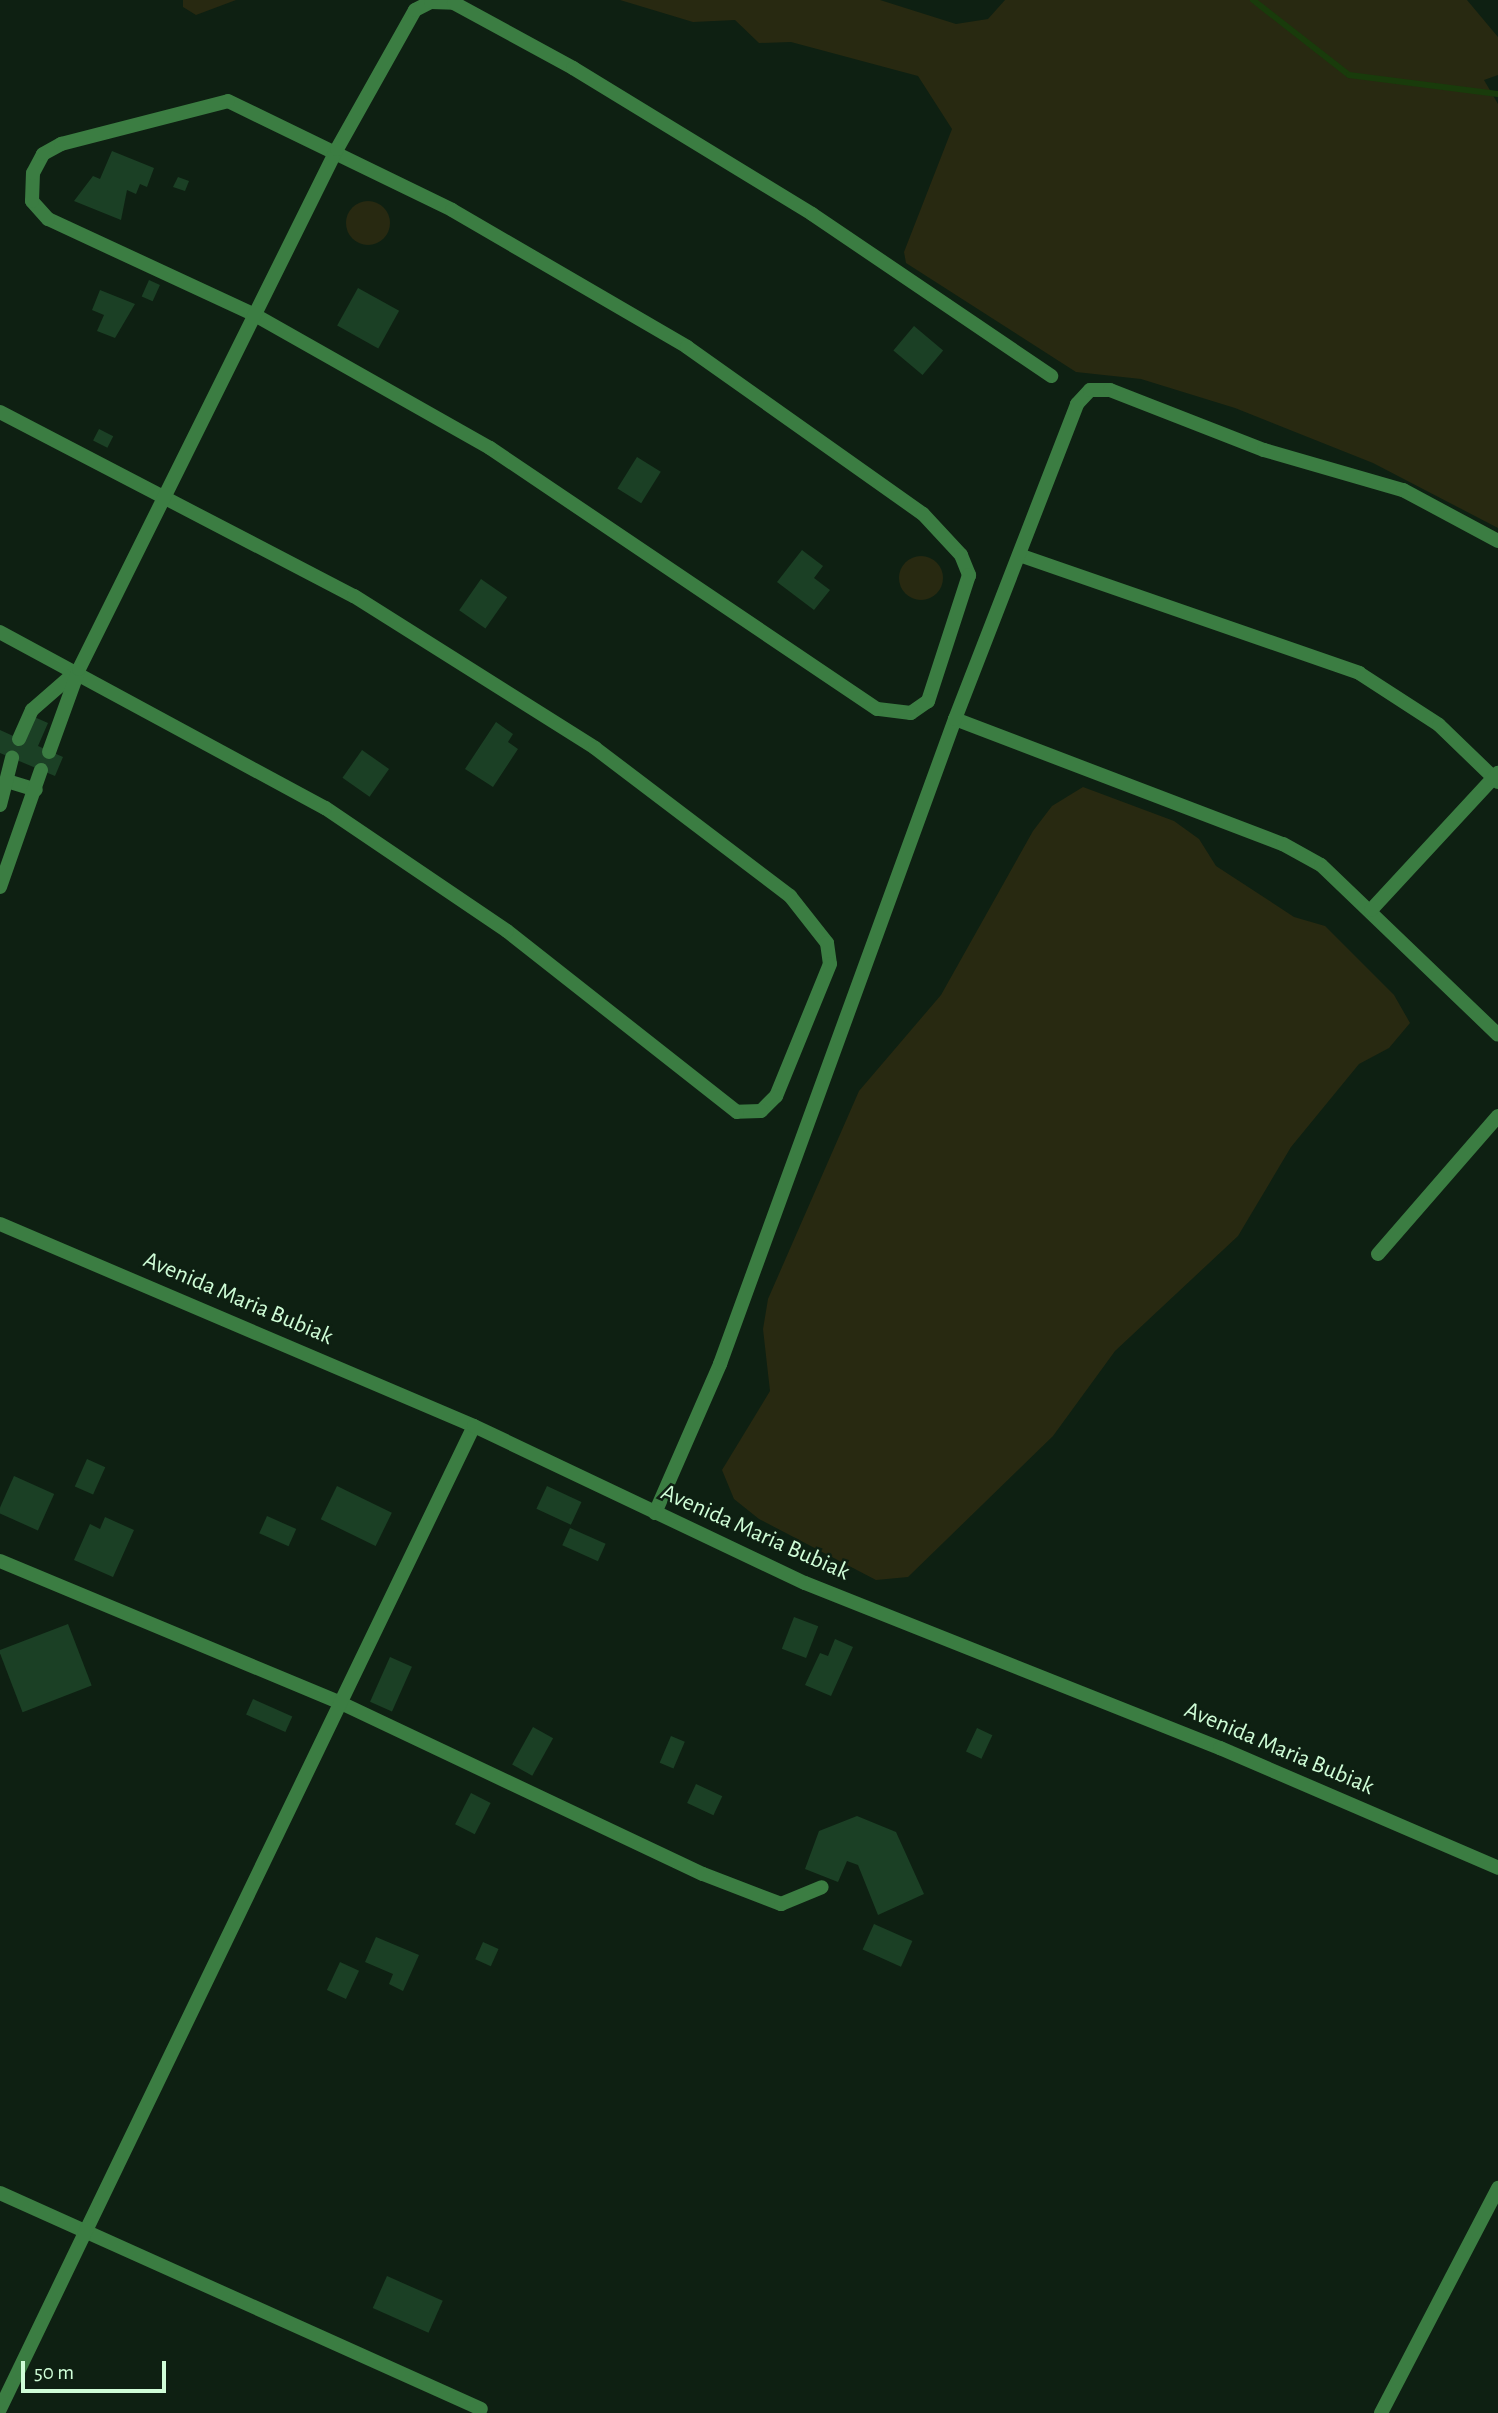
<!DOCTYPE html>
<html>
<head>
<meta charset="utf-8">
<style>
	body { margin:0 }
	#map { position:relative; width:1498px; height:2413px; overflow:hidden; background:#0e2012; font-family:"Alegreya Sans",sans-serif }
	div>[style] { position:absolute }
	.green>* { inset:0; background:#282911 }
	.round { border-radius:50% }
	.stream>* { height:6px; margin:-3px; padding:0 3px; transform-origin:3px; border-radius:3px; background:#193b0b }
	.building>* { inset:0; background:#1b4025; transform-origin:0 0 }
	.minor>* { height:14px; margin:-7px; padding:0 7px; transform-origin:7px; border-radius:7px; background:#3b7d42 }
	.tertiary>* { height:14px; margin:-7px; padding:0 7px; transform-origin:7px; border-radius:7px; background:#3b7d42 }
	span { translate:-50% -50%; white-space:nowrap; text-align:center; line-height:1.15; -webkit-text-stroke:5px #0e2012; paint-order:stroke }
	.street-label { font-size:24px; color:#cffdd7 }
	.scale { position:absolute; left:21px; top:2361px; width:145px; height:32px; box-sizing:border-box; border:4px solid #cffdd7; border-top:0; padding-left:9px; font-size:21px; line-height:24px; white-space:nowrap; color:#cffdd7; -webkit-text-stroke:5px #0e2012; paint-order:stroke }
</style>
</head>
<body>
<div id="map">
	<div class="green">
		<i style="clip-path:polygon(183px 0,236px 0,196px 15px,183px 7px)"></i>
		<i style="clip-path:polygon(620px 0,880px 0,956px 24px,988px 19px,1005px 0,1467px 0,1498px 37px,1498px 75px,1484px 80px,1498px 104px,1498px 528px,1373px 463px,1235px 408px,1141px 379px,1076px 372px,906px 263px,904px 252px,952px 129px,918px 76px,791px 42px,759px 43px,735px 20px,693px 22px)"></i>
		<i class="round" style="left:346px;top:201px;width:44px;height:44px"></i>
		<i class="round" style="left:899px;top:556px;width:44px;height:44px"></i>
		<i style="clip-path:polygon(1083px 787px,1174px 821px,1199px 839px,1216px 866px,1294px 917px,1325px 926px,1394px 995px,1410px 1023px,1389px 1048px,1359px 1064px,1291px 1147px,1238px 1236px,1115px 1351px,1053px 1436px,908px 1577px,876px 1580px,759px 1519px,734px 1499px,722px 1470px,770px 1391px,763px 1329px,768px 1299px,859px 1091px,941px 995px,1033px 831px,1052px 806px)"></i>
	</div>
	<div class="stream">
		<i style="left:1253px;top:0;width:122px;rotate:38deg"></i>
		<i style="left:1349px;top:75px;width:150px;rotate:7.3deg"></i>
	</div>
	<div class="building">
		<i style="clip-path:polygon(112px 151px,154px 168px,147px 187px,140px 184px,136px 194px,127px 190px,121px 220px,74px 201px,93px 176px,100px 179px)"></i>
		<i style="clip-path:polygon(178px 177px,189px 181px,185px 191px,173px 187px)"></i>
		<i style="left:149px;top:280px;width:12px;height:18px;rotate:24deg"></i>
		<i style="left:358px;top:288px;width:47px;height:43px;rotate:29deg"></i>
		<i style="clip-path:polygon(100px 290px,135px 304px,115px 338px,97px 331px,104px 315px,92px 310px)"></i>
		<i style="left:914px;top:326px;width:38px;height:32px;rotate:40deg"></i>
		<i style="left:99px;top:429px;width:16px;height:13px;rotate:27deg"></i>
		<i style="left:637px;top:457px;width:28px;height:37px;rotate:32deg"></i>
		<i style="clip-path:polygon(802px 550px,823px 566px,814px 578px,830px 590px,814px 610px,777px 582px)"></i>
		<i style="left:481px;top:579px;width:32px;height:38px;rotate:35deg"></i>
		<i style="clip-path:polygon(32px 716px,48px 723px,38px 746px,63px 757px,55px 776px,0 753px,0 730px,22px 740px)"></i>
		<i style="clip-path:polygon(496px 722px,513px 734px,508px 742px,518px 749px,493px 787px,465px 769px)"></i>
		<i style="left:362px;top:750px;width:33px;height:34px;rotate:35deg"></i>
		<i style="left:87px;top:1459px;width:20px;height:30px;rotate:24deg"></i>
		<i style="left:14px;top:1476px;width:44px;height:40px;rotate:24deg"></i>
		<i style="left:337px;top:1486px;width:61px;height:37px;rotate:26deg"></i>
		<i style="left:547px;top:1486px;width:38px;height:25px;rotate:25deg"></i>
		<i style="left:267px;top:1516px;width:32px;height:19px;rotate:24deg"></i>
		<i style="clip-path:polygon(105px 1517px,134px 1530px,113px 1577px,74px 1560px,90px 1524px,100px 1529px)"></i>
		<i style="left:570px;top:1528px;width:39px;height:19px;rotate:24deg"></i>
		<i style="left:794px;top:1617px;width:26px;height:34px;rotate:21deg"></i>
		<i style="left:68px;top:1624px;width:66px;height:74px;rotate:69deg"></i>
		<i style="clip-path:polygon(835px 1639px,853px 1647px,831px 1696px,805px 1685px,820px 1653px,828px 1656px)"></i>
		<i style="left:390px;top:1657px;width:24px;height:49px;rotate:24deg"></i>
		<i style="left:253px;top:1699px;width:43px;height:17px;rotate:24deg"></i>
		<i style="left:533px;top:1727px;width:23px;height:43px;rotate:29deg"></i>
		<i style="left:977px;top:1728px;width:17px;height:26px;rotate:25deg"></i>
		<i style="left:671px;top:1736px;width:15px;height:29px;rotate:23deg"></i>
		<i style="left:696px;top:1784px;width:29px;height:21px;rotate:25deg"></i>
		<i style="left:471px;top:1793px;width:22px;height:35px;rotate:27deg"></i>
		<i style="clip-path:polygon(857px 1816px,896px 1832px,924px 1894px,878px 1915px,858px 1865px,847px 1861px,838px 1882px,805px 1869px,819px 1831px)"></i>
		<i style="left:874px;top:1924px;width:42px;height:28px;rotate:24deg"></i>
		<i style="clip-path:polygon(376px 1937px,419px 1955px,403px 1991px,389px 1984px,393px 1974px,365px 1962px)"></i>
		<i style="left:483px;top:1942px;width:17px;height:19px;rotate:24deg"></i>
		<i style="left:340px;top:1962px;width:21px;height:31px;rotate:25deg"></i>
		<i style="left:387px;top:2276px;width:61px;height:35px;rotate:24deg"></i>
	</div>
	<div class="minor">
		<i style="left:228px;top:101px;width:249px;rotate:25.9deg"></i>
		<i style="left:452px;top:210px;width:272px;rotate:30.2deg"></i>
		<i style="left:687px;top:347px;width:289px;rotate:35.3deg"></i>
		<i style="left:923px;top:514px;width:56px;rotate:47.2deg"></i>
		<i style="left:961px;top:555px;width:22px;rotate:68deg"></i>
		<i style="left:969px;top:575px;width:133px;rotate:108deg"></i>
		<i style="left:928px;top:701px;width:21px;rotate:145deg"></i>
		<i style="left:911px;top:713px;width:34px;rotate:-173deg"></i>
		<i style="left:877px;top:709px;width:467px;rotate:-146deg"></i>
		<i style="left:490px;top:448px;width:270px;rotate:-150.5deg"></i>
		<i style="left:255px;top:315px;width:228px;rotate:-155.1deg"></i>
		<i style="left:48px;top:219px;width:24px;rotate:-132deg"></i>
		<i style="left:32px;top:201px;width:28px;rotate:-88deg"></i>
		<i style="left:33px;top:173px;width:21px;rotate:-62deg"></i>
		<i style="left:43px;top:154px;width:21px;rotate:-29deg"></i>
		<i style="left:61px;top:144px;width:172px;rotate:-14.4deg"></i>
		<i style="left:0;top:412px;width:399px;rotate:27.5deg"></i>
		<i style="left:354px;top:596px;width:285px;rotate:32.2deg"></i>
		<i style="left:595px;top:748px;width:245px;rotate:37.2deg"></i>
		<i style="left:790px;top:896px;width:60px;rotate:51.8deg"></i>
		<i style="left:827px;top:943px;width:21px;rotate:82deg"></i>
		<i style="left:830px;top:964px;width:143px;rotate:112.2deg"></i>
		<i style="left:776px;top:1096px;width:21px;rotate:135deg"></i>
		<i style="left:761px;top:1111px;width:24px;rotate:178deg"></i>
		<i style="left:737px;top:1112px;width:293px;rotate:-141.8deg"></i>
		<i style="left:507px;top:931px;width:220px;rotate:-145.9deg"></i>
		<i style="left:325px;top:808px;width:370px;rotate:-151.6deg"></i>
		<i style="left:1022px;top:556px;width:357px;rotate:19.1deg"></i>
		<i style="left:1359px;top:673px;width:95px;rotate:33deg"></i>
		<i style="left:1439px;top:725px;width:82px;rotate:44deg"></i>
		<i style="left:955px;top:719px;width:351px;rotate:20.9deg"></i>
		<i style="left:1283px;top:844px;width:43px;rotate:28.9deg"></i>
		<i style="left:1321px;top:865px;width:245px;rotate:43.8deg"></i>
		<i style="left:19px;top:739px;width:32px;rotate:-66deg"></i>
		<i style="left:32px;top:710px;width:62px;rotate:-41.1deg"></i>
		<i style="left:49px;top:752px;width:88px;rotate:-70.1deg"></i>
		<i style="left:79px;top:669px;width:580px;rotate:-63.61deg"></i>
		<i style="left:337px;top:149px;width:159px;rotate:-60.7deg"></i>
		<i style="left:415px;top:10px;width:18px;rotate:-27deg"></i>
		<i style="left:431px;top:2px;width:23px;rotate:2deg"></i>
		<i style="left:454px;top:3px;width:136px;rotate:28.6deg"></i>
		<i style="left:573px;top:68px;width:280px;rotate:31.4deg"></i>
		<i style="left:812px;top:214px;width:289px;rotate:34.1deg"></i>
		<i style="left:7px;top:781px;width:30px;rotate:17deg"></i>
		<i style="left:0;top:805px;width:49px;rotate:-75.7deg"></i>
		<i style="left:0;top:887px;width:124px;rotate:-70.7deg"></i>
		<i style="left:1371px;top:910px;width:187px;rotate:-47.2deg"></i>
		<i style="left:1378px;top:1254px;width:183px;rotate:-49deg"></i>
		<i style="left:655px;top:1513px;width:163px;rotate:-66.4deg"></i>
		<i style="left:720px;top:1364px;width:686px;rotate:-69.98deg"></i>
		<i style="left:955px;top:719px;width:338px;rotate:-68.8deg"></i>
		<i style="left:1077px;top:404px;width:19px;rotate:-47deg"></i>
		<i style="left:1090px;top:390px;width:20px"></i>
		<i style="left:1110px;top:390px;width:165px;rotate:21.3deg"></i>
		<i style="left:1264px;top:450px;width:145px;rotate:16.1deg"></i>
		<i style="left:1403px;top:490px;width:108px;rotate:28.2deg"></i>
		<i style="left:0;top:1561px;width:372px;rotate:22.6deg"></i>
		<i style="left:343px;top:1704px;width:398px;rotate:25.3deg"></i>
		<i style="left:703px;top:1874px;width:84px;rotate:21deg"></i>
		<i style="left:781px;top:1904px;width:44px;rotate:-22.5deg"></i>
		<i style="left:0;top:2193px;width:527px;rotate:24.18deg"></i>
		<i style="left:0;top:2409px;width:1091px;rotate:-64.26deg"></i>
		<i style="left:1381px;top:2413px;width:254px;rotate:-62.5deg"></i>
	</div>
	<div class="tertiary">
		<i style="left:0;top:1224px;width:515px;rotate:23.08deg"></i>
		<i style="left:474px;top:1426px;width:366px;rotate:25.4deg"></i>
		<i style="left:805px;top:1583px;width:447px;rotate:21.7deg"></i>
		<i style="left:1220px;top:1748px;width:303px;rotate:23.3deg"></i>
	</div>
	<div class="street-label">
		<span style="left:238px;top:1299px;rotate:23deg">Avenida Maria Bubiak</span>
		<span style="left:755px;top:1533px;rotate:24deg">Avenida Maria Bubiak</span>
		<span style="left:1279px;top:1749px;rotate:23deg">Avenida Maria Bubiak</span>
	</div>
	<div class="scale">50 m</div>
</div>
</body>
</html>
